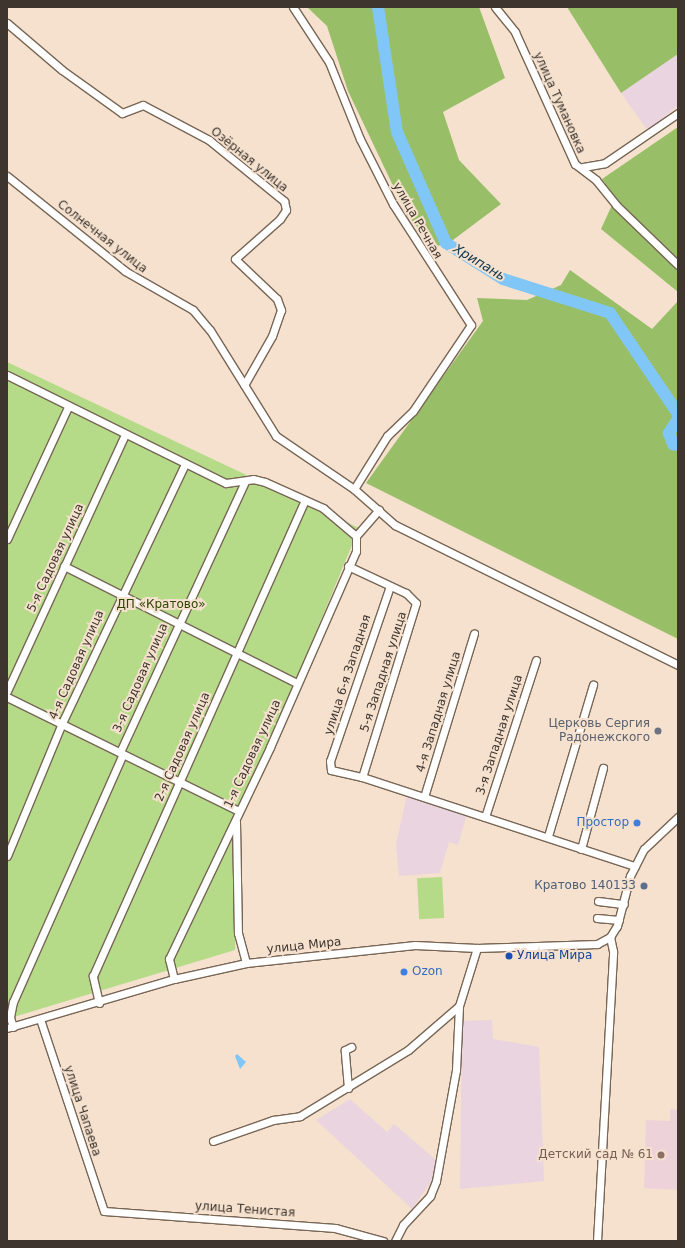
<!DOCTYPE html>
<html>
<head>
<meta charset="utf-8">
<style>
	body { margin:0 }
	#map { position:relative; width:685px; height:1248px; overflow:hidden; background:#f5e1ce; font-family:"DejaVu Sans",sans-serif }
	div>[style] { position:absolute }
	.industrial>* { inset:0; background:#ead4e0 }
	.education>* { inset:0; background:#edd3d9 }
	.green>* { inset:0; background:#b5db88; transform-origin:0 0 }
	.forest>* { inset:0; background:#98bf68 }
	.water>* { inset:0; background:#80c7f7 }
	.river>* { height:12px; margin:-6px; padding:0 6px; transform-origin:6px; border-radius:6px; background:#80c7f7 }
	.roads { filter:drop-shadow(1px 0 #786655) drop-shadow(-1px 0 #786655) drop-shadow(0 1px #786655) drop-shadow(0 -1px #786655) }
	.street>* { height:7px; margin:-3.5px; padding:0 3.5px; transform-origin:3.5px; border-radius:3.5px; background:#fff }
	.dots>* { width:11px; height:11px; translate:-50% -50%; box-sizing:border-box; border:2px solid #f5e1ce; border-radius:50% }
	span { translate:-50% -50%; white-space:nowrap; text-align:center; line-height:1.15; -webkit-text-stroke:4px #f5e1ce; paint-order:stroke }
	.street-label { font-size:12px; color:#3d352e }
	.park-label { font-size:12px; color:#2e4504 }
	.worship-label { font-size:12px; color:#5b616d }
	.right { translate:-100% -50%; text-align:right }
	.shop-label { font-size:12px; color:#366cbe }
	.left { translate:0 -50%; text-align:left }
	.service-label { font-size:12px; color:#4e5e75 }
	.transit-label { font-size:12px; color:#164399 }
	.education-label { font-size:12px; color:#785e54 }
	.water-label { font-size:13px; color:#0d354d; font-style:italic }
	.frame { position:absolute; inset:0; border:8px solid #3d352e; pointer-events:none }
</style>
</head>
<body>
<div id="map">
	<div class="industrial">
		<i style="clip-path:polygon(678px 54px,678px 105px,648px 131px,621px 93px)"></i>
		<i style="clip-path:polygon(407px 795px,467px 814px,458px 845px,449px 842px,440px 873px,399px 876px,396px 844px)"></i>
		<i style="clip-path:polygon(492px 1020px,493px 1039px,539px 1047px,544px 1181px,460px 1189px,462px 1021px)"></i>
		<i style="clip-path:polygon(350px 1099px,387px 1132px,394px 1124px,434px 1158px,437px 1166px,433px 1179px,412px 1209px,316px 1120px)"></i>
	</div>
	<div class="education">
		<i style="clip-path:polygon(670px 1109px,678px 1110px,678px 1190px,644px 1188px,646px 1120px,670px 1121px)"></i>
	</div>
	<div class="green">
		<i style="clip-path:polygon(7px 362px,359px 528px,238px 821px,235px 950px,7px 1019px)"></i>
		<i style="left:442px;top:877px;width:41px;height:25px;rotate:87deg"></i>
	</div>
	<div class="forest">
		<i style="clip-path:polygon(307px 7px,479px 7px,505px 78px,443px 112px,459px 160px,501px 204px,449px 243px,433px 247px,406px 213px,348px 91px,327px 26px)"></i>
		<i style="clip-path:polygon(567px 7px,678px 7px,678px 54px,621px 93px)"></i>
		<i style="clip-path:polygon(678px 127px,678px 259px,620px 204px,602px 179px)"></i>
		<i style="clip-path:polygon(612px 205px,678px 269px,678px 292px,601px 229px)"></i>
		<i style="clip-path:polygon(570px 270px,652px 329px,678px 301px,678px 639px,366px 483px,483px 321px,477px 298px,527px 300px,561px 285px)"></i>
	</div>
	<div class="water">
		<i style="clip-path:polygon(237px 1054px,246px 1062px,240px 1069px,235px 1056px)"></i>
	</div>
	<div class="river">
		<i style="left:378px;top:7px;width:126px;rotate:81.4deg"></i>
		<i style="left:397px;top:132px;width:121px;rotate:66.2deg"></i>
		<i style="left:446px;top:243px;width:67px;rotate:32.3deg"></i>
		<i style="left:503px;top:279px;width:112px;rotate:17.6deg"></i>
		<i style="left:610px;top:313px;width:122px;rotate:56deg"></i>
		<i style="left:678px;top:419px;width:17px;rotate:123deg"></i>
		<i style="left:669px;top:433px;width:12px;rotate:70deg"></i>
		<i style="left:673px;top:444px;width:5px;rotate:11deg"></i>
	</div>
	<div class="roads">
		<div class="street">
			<i style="left:293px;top:7px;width:66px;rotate:56.8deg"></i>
			<i style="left:329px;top:62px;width:83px;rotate:68.1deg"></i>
			<i style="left:360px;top:139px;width:73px;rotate:63.1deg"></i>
			<i style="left:393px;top:204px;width:144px;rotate:57.2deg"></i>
			<i style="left:471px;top:325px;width:104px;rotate:124deg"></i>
			<i style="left:413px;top:411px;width:36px;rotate:136deg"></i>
			<i style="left:387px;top:436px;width:62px;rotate:121.9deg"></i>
			<i style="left:495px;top:7px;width:32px;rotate:51deg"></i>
			<i style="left:515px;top:32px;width:145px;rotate:65.6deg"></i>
			<i style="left:575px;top:164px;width:26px;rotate:37deg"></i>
			<i style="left:596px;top:180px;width:32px;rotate:51deg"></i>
			<i style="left:616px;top:205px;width:86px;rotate:44.1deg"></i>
			<i style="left:7px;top:23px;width:72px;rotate:40.5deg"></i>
			<i style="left:62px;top:70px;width:74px;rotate:35.6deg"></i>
			<i style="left:122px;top:113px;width:22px;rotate:-21deg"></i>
			<i style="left:143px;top:105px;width:75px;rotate:27.9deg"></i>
			<i style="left:209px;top:140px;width:97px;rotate:39.1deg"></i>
			<i style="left:284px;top:201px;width:9px;rotate:77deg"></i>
			<i style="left:286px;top:210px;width:11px;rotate:124deg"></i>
			<i style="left:280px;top:219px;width:60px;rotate:138.4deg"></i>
			<i style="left:235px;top:259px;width:58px;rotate:43.6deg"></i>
			<i style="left:277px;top:299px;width:12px;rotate:70deg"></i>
			<i style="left:281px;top:310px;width:28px;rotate:109deg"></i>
			<i style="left:272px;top:336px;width:56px;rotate:119.7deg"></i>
			<i style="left:583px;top:167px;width:22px;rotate:-10deg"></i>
			<i style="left:605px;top:163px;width:88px;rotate:-34.4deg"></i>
			<i style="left:7px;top:176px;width:151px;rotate:38.8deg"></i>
			<i style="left:125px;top:271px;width:78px;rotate:29.8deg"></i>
			<i style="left:193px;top:310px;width:26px;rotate:50deg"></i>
			<i style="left:210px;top:330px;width:125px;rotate:58.1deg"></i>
			<i style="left:276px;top:436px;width:94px;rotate:34.2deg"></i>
			<i style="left:354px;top:489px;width:55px;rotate:41.3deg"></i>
			<i style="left:395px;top:525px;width:316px;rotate:26.3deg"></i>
			<i style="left:7px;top:375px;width:244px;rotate:26.3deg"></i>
			<i style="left:226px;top:483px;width:27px;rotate:-8deg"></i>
			<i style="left:253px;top:479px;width:12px;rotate:14deg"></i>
			<i style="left:265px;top:482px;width:64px;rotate:24.1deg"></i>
			<i style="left:323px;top:508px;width:43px;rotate:40.3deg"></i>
			<i style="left:356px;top:536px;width:35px;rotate:-49deg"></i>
			<i style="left:7px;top:539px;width:145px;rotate:-65.2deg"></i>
			<i style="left:64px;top:566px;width:261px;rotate:26.7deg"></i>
			<i style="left:348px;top:566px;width:64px;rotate:25deg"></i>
			<i style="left:406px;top:593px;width:14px;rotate:45deg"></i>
			<i style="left:416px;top:603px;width:182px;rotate:107.2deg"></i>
			<i style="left:390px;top:586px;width:185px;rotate:108.9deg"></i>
			<i style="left:330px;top:761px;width:9px;rotate:84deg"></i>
			<i style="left:331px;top:770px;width:32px;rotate:13deg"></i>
			<i style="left:362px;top:777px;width:287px;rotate:18.1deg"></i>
			<i style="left:7px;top:691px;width:283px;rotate:-65.3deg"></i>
			<i style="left:7px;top:697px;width:258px;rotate:26.2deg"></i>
			<i style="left:120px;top:752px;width:298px;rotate:-65.2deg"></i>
			<i style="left:424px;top:797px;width:171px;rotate:-73deg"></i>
			<i style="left:485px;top:817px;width:165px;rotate:-72deg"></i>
			<i style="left:236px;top:822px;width:111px;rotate:89deg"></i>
			<i style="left:238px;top:933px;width:31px;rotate:75deg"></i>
			<i style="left:548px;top:836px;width:158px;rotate:-73.4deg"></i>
			<i style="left:581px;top:849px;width:84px;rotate:-74.8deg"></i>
			<i style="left:7px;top:856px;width:144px;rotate:-67.5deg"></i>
			<i style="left:62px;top:723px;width:287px;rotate:-64.6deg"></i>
			<i style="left:598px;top:901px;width:26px;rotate:7deg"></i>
			<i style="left:597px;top:918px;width:22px;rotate:5deg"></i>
			<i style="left:174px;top:979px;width:21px;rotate:-104deg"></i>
			<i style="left:169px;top:959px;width:235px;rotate:-64.5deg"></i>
			<i style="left:270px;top:747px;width:214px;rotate:-66.3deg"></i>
			<i style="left:356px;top:551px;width:15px;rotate:-90deg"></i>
			<i style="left:99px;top:1003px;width:28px;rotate:-103deg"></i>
			<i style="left:93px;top:976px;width:519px;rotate:-66deg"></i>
			<i style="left:40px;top:1019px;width:202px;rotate:71.6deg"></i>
			<i style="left:104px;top:1211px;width:232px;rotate:4.2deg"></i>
			<i style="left:335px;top:1228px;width:50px;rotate:15.2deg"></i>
			<i style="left:13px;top:1027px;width:10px;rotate:-107deg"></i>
			<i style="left:10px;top:1017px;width:15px;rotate:-79deg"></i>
			<i style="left:13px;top:1002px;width:271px;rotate:-66.1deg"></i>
			<i style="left:7px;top:1028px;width:174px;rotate:-16.4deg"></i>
			<i style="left:174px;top:979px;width:74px;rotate:-12.5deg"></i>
			<i style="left:246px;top:963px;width:170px;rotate:-6.1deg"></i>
			<i style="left:415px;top:945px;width:62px;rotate:2.8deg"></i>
			<i style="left:477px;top:948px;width:120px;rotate:-1.9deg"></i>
			<i style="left:597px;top:944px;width:15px;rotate:-28deg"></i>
			<i style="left:610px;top:937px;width:13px;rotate:-58deg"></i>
			<i style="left:617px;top:926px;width:52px;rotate:-75.4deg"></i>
			<i style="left:630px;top:876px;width:30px;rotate:-63deg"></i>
			<i style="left:644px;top:849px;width:47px;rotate:-43.3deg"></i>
			<i style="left:348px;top:1088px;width:38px;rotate:-95deg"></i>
			<i style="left:345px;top:1050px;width:7px;rotate:-27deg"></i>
			<i style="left:213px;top:1141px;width:64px;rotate:-19.3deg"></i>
			<i style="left:273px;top:1120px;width:27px;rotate:-8deg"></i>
			<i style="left:300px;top:1116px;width:127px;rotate:-31.4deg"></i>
			<i style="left:408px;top:1050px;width:67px;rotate:-40.8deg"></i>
			<i style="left:459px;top:1006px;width:61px;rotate:-72.8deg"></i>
			<i style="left:395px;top:1241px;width:18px;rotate:-63deg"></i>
			<i style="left:403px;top:1225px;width:40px;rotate:-47deg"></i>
			<i style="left:430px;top:1196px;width:16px;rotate:-68deg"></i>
			<i style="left:436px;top:1181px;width:113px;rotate:-79.8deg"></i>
			<i style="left:456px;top:1070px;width:64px;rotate:-87.3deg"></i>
			<i style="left:597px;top:1241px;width:290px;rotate:-86.8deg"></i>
			<i style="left:613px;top:951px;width:14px;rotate:-102deg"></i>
		</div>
	</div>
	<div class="dots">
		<i style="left:658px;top:731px;background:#6b7280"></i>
		<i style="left:637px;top:823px;background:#3f7fe0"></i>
		<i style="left:644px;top:886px;background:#5c6f8a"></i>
		<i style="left:509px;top:956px;background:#1a4fb4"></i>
		<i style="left:404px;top:972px;background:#3f7fe0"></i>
		<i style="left:661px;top:1155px;background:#8d6e63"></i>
	</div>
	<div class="street-label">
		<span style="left:559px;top:103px;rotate:66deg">улица Тумановка</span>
		<span style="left:249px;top:160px;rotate:39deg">Озёрная улица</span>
		<span style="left:417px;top:221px;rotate:60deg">улица Речная</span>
		<span style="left:102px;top:237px;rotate:38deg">Солнечная улица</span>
		<span style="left:56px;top:558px;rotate:-65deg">5-я Садовая улица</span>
		<span style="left:77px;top:665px;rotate:-66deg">4-я Садовая улица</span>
		<span style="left:384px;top:672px;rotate:-72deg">5-я Западная улица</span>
		<span style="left:348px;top:675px;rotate:-72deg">улица 6-я Западная</span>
		<span style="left:141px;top:678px;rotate:-66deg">3-я Садовая улица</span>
		<span style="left:439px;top:712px;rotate:-73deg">4-я Западная улица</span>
		<span style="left:500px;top:735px;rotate:-72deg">3-я Западная улица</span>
		<span style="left:183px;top:747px;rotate:-66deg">2-я Садовая улица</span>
		<span style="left:253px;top:754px;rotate:-65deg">1-я Садовая улица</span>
		<span style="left:304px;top:946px;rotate:-6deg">улица Мира</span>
		<span style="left:82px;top:1111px;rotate:72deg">улица Чапаева</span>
		<span style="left:245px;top:1210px;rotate:4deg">улица Тенистая</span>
	</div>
	<div class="park-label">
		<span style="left:161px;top:605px">ДП «Кратово»</span>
	</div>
	<div class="worship-label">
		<span class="right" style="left:650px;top:731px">Церковь Сергия<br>Радонежского</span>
	</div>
	<div class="shop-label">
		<span class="right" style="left:629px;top:823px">Простор</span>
		<span class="left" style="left:412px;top:972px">Ozon</span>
	</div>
	<div class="service-label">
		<span class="right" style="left:636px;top:886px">Кратово 140133</span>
	</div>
	<div class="transit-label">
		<span class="left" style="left:517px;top:956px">Улица Мира</span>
	</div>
	<div class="education-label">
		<span class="right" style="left:653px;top:1155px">Детский сад № 61</span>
	</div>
	<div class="water-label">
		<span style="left:479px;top:263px;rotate:31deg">Хрипань</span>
	</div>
	<div class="frame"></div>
</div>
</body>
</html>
